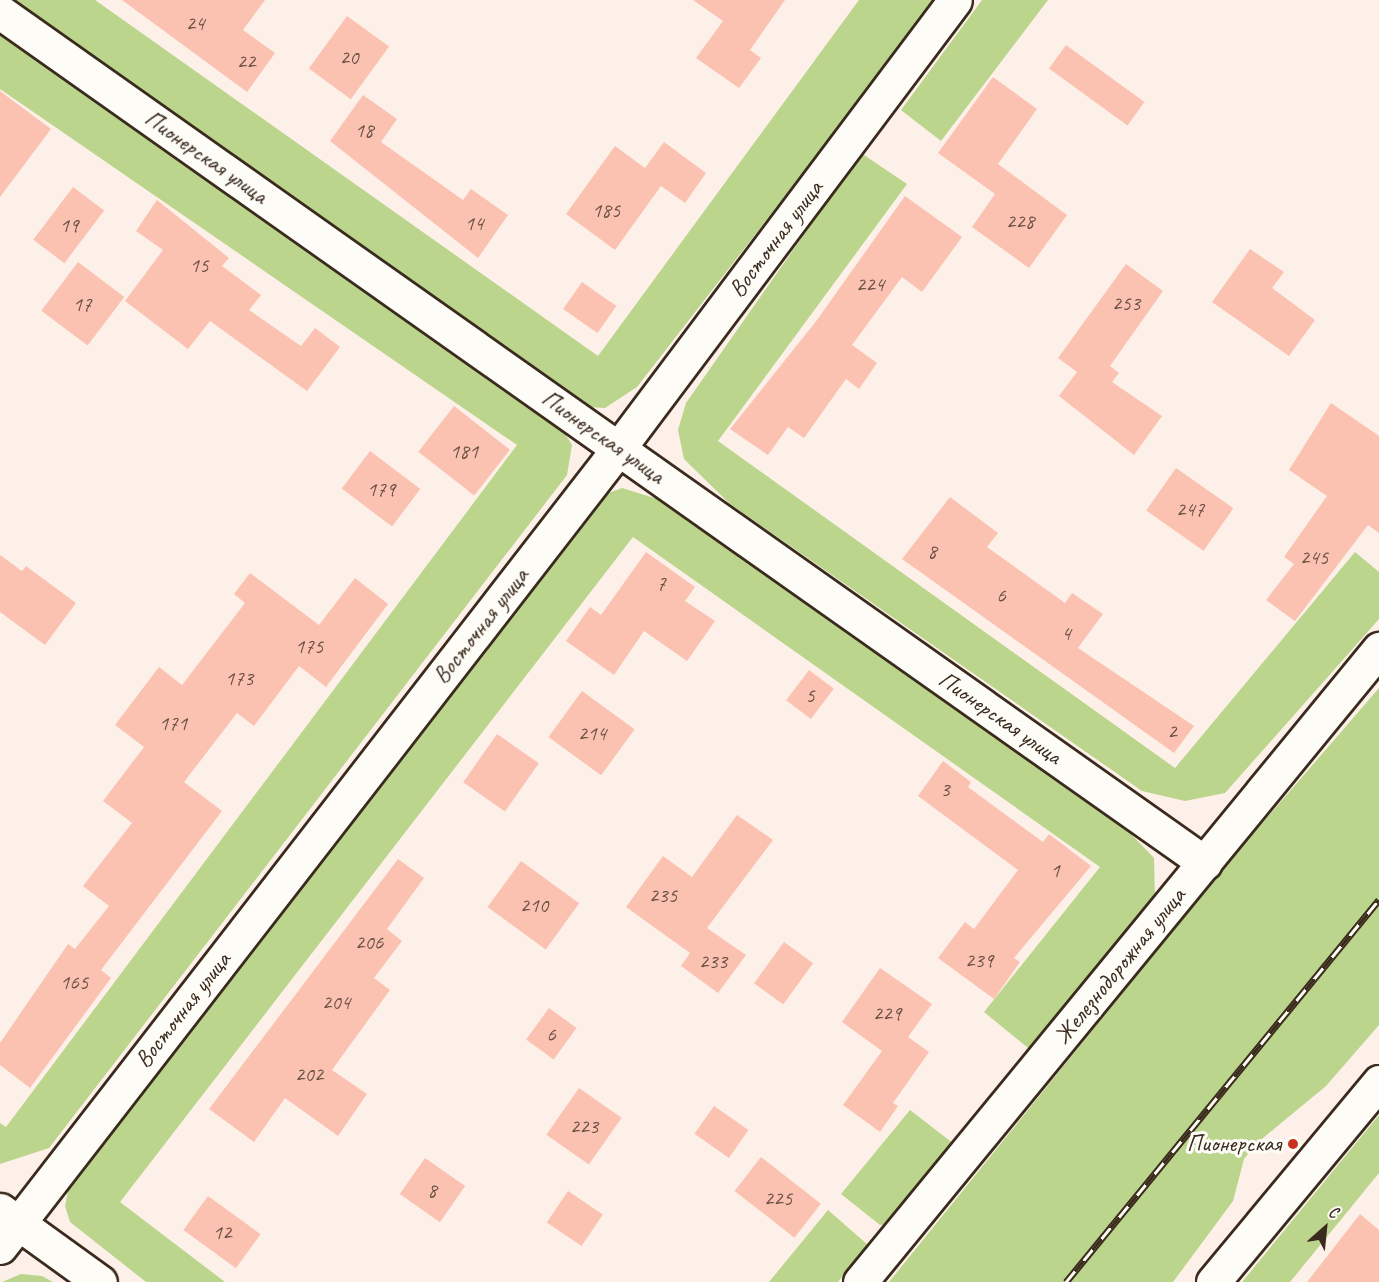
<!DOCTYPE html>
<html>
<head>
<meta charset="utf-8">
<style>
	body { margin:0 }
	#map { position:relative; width:1379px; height:1282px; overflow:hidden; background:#fdf0e9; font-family:Caveat,sans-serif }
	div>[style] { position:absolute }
	.green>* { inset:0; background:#bbd58c }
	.building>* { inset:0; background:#fbc2b2; transform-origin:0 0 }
	.roads { filter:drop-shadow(2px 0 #3b2a1e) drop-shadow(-2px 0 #3b2a1e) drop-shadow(0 2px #3b2a1e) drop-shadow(0 -2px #3b2a1e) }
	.street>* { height:33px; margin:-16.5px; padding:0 16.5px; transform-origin:16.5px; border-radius:16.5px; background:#fdfcf7 }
	.secondary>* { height:33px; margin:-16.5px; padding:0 16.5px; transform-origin:16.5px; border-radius:16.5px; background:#fdfcf7 }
	.rail>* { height:7px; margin-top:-3.5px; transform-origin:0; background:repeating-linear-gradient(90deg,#fdfcf7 0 14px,#3b2a1e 0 28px); box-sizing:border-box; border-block:2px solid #3b2a1e }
	.dots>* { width:16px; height:16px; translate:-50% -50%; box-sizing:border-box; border:3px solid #fdfcf7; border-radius:50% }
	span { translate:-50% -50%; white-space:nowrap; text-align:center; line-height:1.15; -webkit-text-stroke:6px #fdfcf7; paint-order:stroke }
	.number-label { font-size:21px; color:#6b5043 }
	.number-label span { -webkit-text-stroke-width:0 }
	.street-label { font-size:24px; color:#3b2a1e }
	.poi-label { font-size:24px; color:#3b2a1e }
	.right { translate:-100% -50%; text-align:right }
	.north { position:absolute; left:1295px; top:1198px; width:60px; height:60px; -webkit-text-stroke:4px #fdfcf7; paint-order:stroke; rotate:27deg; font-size:16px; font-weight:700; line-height:24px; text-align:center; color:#3b2a1e }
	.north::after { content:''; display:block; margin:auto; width:21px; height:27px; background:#3b2a1e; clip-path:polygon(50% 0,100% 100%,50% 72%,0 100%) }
</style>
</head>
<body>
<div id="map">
	<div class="green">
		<i style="clip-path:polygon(0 0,95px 0,598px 356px,859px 0,937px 0,637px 387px,605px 408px,588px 407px)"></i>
		<i style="clip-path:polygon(982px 0,1048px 0,941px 141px,901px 110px)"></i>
		<i style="clip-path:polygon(0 29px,562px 429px,572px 445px,567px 475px,49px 1148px,0 1164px,0 1123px,6px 1127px,517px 445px,0 89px)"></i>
		<i style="clip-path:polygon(861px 153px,907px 184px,718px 441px,1175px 768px,1355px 552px,1379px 572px,1379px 619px,1225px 793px,1185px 801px,1142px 791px,730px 504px,684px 459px,678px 430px,686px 403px)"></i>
		<i style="clip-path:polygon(622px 488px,661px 500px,1129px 832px,1154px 858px,1155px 901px,1033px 1052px,984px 1012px,1100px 867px,633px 537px,120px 1202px,225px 1282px,146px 1282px,70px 1222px,65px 1206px,68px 1191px,594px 507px,606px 494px)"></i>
		<i style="clip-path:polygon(1379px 688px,1379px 1025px,1326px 1086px,1257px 1143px,1244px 1159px,1233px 1201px,1173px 1282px,889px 1282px,1220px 872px)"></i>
		<i style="clip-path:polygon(910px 1110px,954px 1144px,887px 1224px,880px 1225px,841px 1194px)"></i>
		<i style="clip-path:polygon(1379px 1115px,1379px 1173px,1290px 1282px,1242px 1282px)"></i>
		<i style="clip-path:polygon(828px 1210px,868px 1245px,838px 1282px,769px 1282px)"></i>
		<i style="clip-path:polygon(21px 1274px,42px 1276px,53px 1282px,2px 1282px)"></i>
	</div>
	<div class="building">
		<i style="clip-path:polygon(122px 0,265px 0,243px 30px,275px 53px,247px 92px)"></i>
		<i style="clip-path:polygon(693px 0,785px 0,750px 50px,761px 58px,739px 88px,696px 58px,723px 21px)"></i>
		<i style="left:347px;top:16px;width:52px;height:65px;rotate:36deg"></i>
		<i style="left:1066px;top:45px;width:97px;height:29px;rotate:36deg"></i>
		<i style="clip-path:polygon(993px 77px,1037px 109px,998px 164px,1067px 215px,1029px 268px,972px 227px,995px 194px,938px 153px)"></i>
		<i style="clip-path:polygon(0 91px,51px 129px,0 197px)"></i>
		<i style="clip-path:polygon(363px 95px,397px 119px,381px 142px,463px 200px,471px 189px,508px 215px,478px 258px,330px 141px)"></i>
		<i style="clip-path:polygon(664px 142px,706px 173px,685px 203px,661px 186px,615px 250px,566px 214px,615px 146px,645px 168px)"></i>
		<i style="left:73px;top:187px;width:39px;height:66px;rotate:37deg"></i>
		<i style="clip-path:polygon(905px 196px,962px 237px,922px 292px,902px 277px,852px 345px,877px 363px,859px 389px,846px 379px,804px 438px,788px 427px,768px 455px,730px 429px,817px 320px)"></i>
		<i style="clip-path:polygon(157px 200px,229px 258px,222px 266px,261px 295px,249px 310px,301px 346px,315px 328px,340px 347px,307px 391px,210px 321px,188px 349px,125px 301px,163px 250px,136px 231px)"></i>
		<i style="clip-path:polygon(1250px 249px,1284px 272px,1272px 288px,1315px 320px,1289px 356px,1212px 302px)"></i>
		<i style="left:78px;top:262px;width:58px;height:61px;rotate:37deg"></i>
		<i style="clip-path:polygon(1126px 264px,1163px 291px,1110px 366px,1119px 373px,1112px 382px,1162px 416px,1134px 455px,1059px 396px,1077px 372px,1058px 358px)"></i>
		<i style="left:582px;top:282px;width:42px;height:33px;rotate:35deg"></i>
		<i style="clip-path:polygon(1331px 403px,1379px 436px,1379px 533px,1368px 525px,1295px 621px,1266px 600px,1294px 564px,1284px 557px,1327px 496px,1289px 470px)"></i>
		<i style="left:454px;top:406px;width:71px;height:58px;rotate:38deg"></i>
		<i style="left:370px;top:451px;width:63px;height:47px;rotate:37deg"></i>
		<i style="left:1176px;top:468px;width:70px;height:52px;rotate:35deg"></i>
		<i style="clip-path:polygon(950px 497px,998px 533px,987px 547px,1065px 603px,1072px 593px,1103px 614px,1078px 648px,1194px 726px,1174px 753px,902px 559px)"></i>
		<i style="clip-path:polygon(646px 552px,695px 587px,685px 601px,715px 621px,687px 661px,644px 631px,614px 675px,566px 641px,590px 607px,601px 615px)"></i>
		<i style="clip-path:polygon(0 555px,22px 571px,26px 566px,76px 603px,45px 645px,0 612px)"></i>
		<i style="clip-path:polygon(250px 573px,319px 625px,355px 578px,388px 604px,326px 687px,299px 666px,254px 726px,237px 713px,184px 782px,222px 811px,101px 970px,111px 978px,30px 1088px,0 1065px,0 1043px,68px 944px,75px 949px,109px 906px,83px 886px,132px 823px,103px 801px,144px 747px,115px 725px,159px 667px,182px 685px,245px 603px,234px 594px)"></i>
		<i style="left:809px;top:670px;width:31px;height:38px;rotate:37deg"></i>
		<i style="left:582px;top:691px;width:65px;height:57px;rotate:36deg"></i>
		<i style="left:497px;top:734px;width:51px;height:59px;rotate:35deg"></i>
		<i style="clip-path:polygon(943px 761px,971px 782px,968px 787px,1043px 842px,1049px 834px,1091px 866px,1014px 958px,1020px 962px,994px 999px,938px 958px,965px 922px,974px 929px,1018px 870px,918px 796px)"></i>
		<i style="clip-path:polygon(737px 815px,773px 840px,707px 928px,746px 955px,718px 993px,681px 966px,690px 953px,626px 907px,663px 856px,692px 877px)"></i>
		<i style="clip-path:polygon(398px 859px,424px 878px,387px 929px,402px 941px,374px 978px,390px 990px,332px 1070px,367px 1094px,338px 1136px,285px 1098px,254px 1142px,209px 1109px)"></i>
		<i style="left:521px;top:861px;width:72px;height:57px;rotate:36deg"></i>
		<i style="left:784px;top:942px;width:36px;height:51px;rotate:36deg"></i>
		<i style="clip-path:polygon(880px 968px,932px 1004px,908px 1037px,929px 1052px,893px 1103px,898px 1106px,880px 1132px,843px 1105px,882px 1051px,842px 1022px)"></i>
		<i style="left:549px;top:1008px;width:34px;height:39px;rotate:36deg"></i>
		<i style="left:579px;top:1088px;width:52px;height:57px;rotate:35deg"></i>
		<i style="left:714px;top:1106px;width:42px;height:34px;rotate:35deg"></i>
		<i style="left:761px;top:1157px;width:76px;height:43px;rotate:38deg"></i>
		<i style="left:425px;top:1158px;width:49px;height:44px;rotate:35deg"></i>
		<i style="left:568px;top:1191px;width:42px;height:38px;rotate:34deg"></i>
		<i style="left:208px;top:1196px;width:65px;height:42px;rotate:36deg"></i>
		<i style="clip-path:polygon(1360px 1214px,1379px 1230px,1379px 1282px,1307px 1282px)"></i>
	</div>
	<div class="roads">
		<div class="street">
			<i style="left:0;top:12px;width:1475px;rotate:35.23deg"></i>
			<i style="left:0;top:1247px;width:1009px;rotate:-52.24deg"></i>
			<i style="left:618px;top:449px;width:561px;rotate:-53.11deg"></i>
		</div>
		<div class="secondary">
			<i style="left:0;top:1210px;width:123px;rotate:35.8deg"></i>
			<i style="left:860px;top:1282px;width:819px;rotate:-50.65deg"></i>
			<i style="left:1213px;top:1282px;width:260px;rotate:-50.3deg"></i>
		</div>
	</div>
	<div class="rail">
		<i style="left:1066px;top:1282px;width:494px;rotate:-50.7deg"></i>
	</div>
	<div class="dots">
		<i style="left:1293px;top:1144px;background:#c8321e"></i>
	</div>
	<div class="number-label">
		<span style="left:195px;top:23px">24</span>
		<span style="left:349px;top:57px">20</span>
		<span style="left:246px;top:61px">22</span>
		<span style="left:364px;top:130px">18</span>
		<span style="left:606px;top:210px">185</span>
		<span style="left:1020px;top:221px">228</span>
		<span style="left:474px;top:223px">14</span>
		<span style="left:69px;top:225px">19</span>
		<span style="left:199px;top:265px">15</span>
		<span style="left:870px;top:284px">224</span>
		<span style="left:1126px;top:303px">253</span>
		<span style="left:82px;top:304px">17</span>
		<span style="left:464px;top:451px">181</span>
		<span style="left:381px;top:489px">179</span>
		<span style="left:1190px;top:509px">247</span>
		<span style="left:932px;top:551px">8</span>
		<span style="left:1314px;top:557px">245</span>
		<span style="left:661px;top:583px">7</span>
		<span style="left:1001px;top:595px">6</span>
		<span style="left:1066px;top:633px">4</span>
		<span style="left:309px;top:646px">175</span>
		<span style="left:239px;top:678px">173</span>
		<span style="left:810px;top:695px">5</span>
		<span style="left:173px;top:723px">171</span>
		<span style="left:1172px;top:731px">2</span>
		<span style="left:592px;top:733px">214</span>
		<span style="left:945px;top:789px">3</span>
		<span style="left:1055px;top:870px">1</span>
		<span style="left:663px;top:895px">235</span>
		<span style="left:534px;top:905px">210</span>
		<span style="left:369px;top:942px">206</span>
		<span style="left:979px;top:960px">239</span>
		<span style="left:713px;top:961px">233</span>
		<span style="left:74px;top:982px">165</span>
		<span style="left:336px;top:1002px">204</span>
		<span style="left:887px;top:1013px">229</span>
		<span style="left:551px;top:1034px">6</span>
		<span style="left:309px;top:1074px">202</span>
		<span style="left:584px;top:1126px">223</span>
		<span style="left:432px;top:1190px">8</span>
		<span style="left:778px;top:1198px">225</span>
		<span style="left:222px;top:1232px">12</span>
	</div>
	<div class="street-label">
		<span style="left:206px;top:157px;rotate:35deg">Пионерская улица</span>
		<span style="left:776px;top:239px;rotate:-53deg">Восточная улица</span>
		<span style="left:603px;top:437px;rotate:35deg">Пионерская улица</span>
		<span style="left:481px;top:626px;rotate:-52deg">Восточная улица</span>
		<span style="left:1000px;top:718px;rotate:35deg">Пионерская улица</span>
		<span style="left:1120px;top:966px;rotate:-51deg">Железнодорожная улица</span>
		<span style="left:183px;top:1010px;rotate:-52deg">Восточная улица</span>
	</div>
	<div class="poi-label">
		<span class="right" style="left:1281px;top:1144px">Пионерская</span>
	</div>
	<div class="north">С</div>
</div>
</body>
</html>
